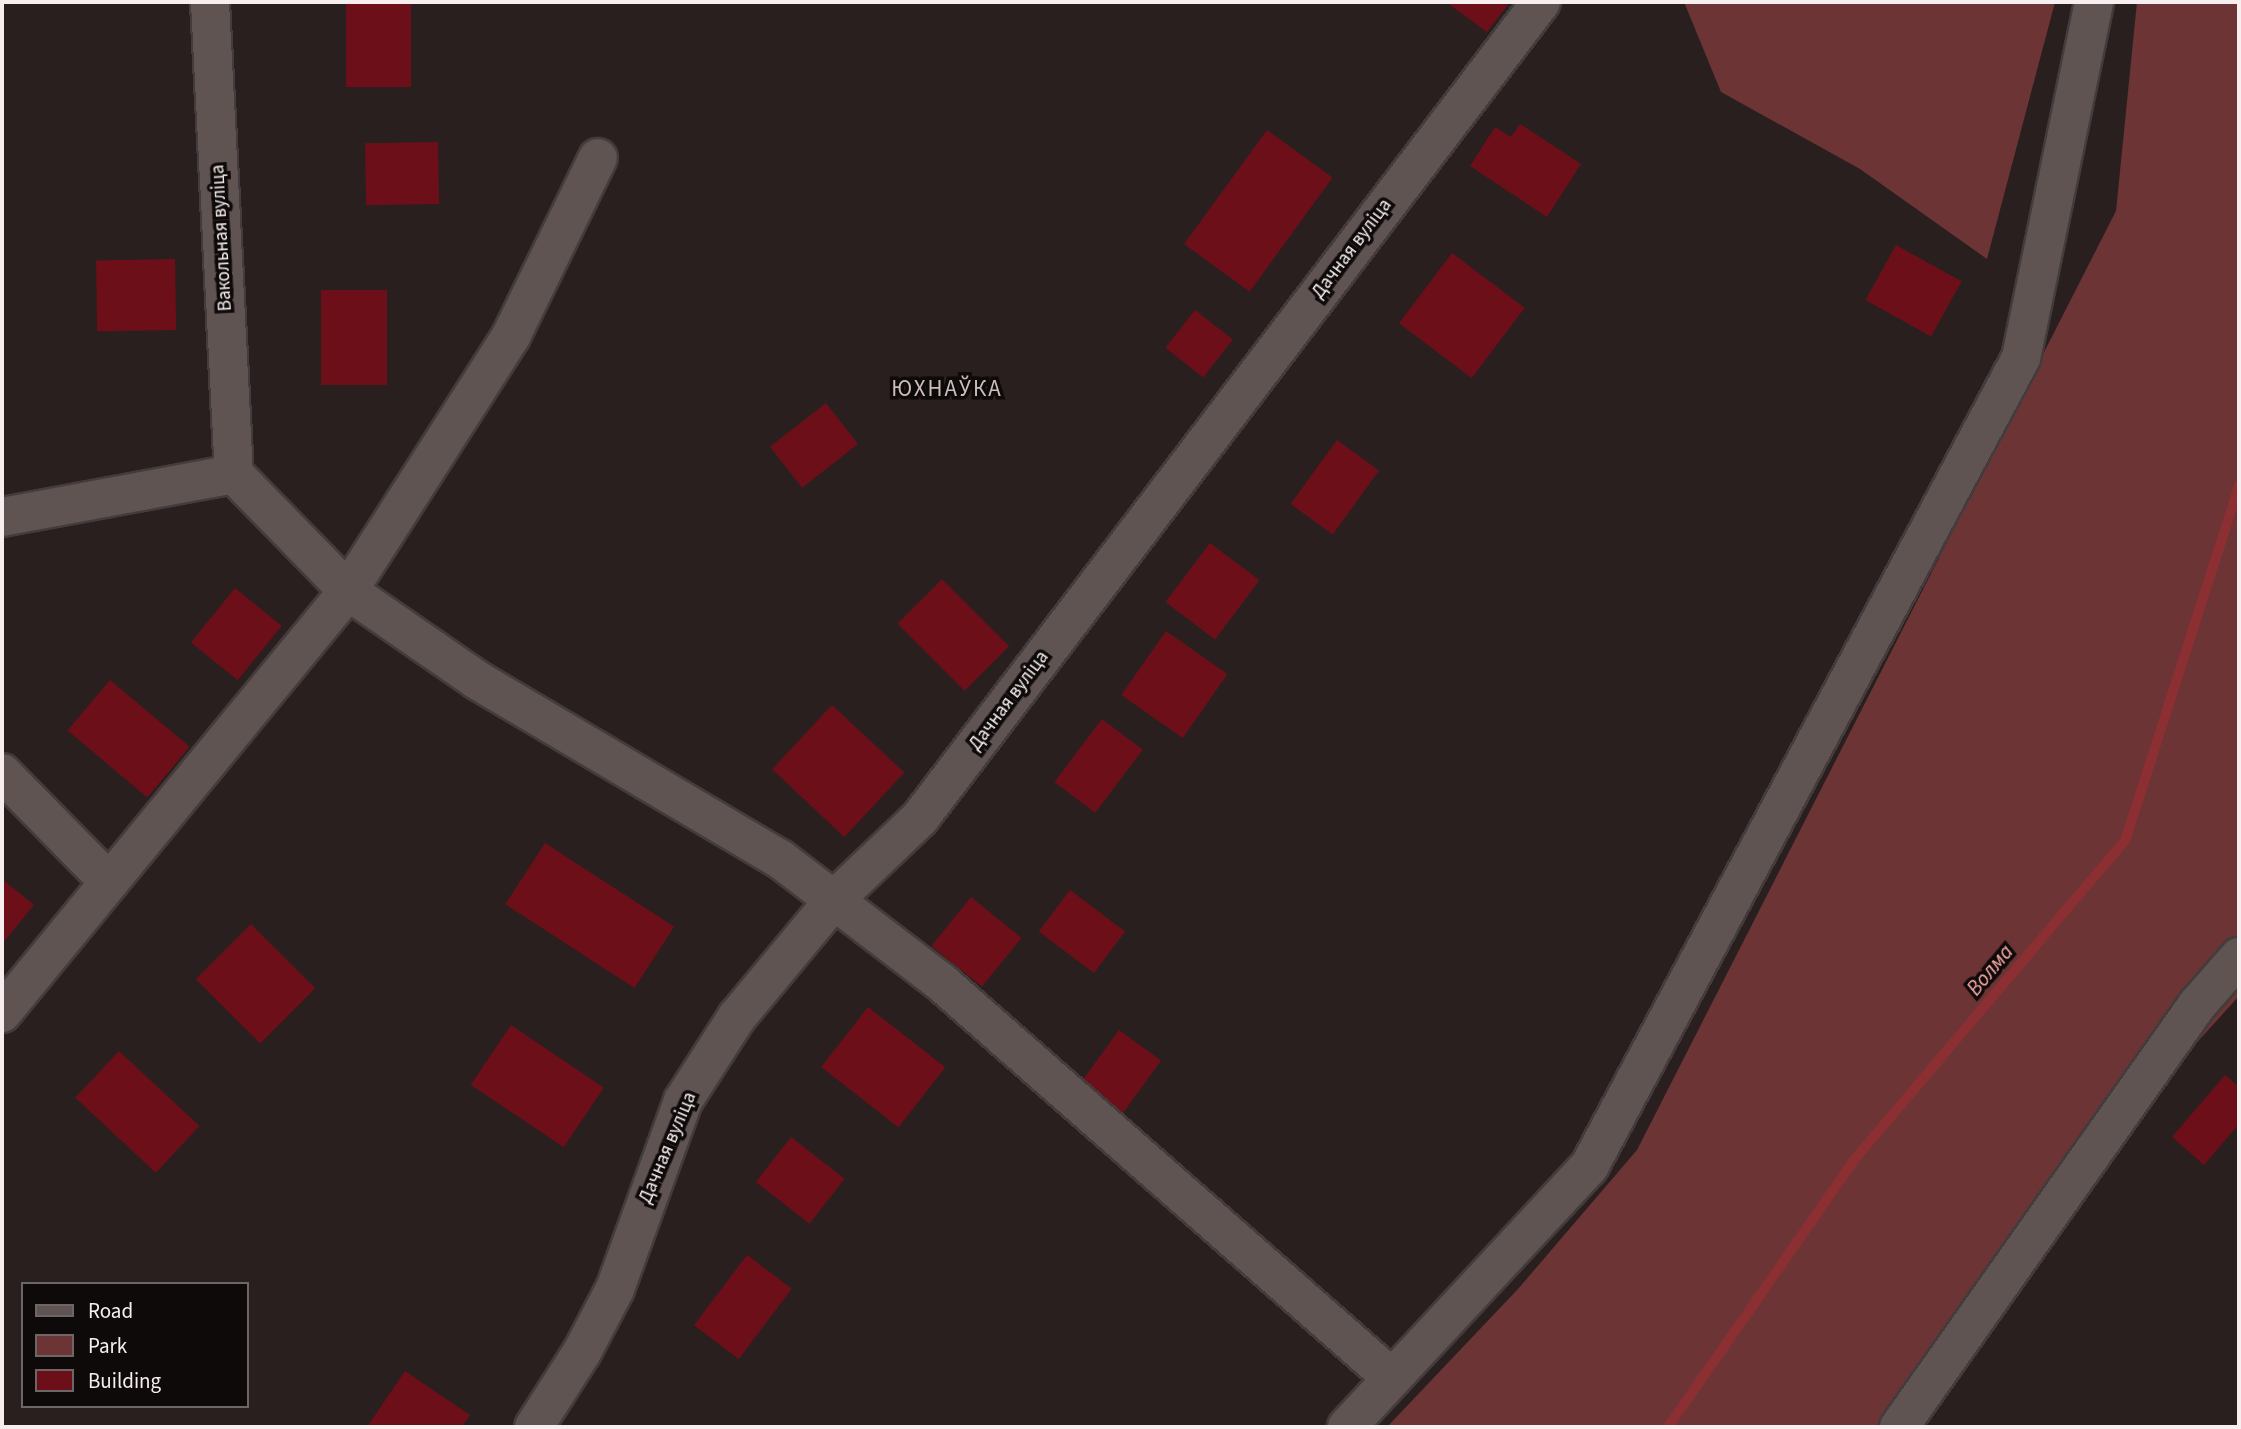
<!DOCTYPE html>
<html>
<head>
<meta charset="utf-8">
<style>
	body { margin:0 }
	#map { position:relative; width:2241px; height:1429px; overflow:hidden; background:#2a1f1f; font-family:"Source Sans 3",sans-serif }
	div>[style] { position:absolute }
	.green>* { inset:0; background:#6c3434 }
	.stream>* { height:10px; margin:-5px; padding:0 5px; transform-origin:5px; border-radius:5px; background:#8c2f32 }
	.building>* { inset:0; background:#6d0f19; transform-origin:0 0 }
	.roads { filter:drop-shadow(2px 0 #443c3c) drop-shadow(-2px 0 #443c3c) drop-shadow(0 2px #443c3c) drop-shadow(0 -2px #443c3c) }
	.minor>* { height:38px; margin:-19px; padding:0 19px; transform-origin:19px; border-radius:19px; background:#605453 }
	span { translate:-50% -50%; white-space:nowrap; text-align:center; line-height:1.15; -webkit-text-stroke:7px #0f0a0a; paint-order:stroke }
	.street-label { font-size:19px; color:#f7efef }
	.water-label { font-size:21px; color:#fcadaa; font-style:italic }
	.quarter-label { font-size:23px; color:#cbbdbc; letter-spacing:2px }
	.frame { position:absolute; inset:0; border:4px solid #f7efef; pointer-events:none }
	.legend { position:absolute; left:21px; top:1282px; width:228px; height:126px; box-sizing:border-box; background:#0f0a0a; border:2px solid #6c6666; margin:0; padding:9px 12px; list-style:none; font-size:21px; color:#f7efef }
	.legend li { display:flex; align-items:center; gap:14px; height:35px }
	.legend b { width:35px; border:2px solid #6c6666 }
</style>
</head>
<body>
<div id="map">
	<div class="green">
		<i style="clip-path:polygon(1684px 2px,2055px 2px,1987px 259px,1860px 169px,1721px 92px)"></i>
		<i style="clip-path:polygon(2137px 2px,2239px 2px,2239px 996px,2084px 1167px,1886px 1427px,1387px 1427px,1518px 1289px,1637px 1150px,2116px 211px)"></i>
	</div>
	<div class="stream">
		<i style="left:1668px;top:1427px;width:325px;rotate:-55.1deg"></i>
		<i style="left:1854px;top:1160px;width:419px;rotate:-49.7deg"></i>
		<i style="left:2125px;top:841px;width:373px;rotate:-72.2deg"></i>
	</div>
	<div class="building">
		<i style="left:346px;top:2px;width:65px;height:85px"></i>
		<i style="clip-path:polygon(1446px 2px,1510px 2px,1487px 32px)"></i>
		<i style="clip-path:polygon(1520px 124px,1581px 164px,1547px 217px,1470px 166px,1495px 127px,1511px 137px)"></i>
		<i style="left:1267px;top:130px;width:81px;height:141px;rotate:36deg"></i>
		<i style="left:438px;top:142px;width:62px;height:73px;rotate:89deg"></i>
		<i style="left:1896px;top:245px;width:75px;height:63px;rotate:29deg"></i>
		<i style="left:1452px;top:253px;width:91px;height:88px;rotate:37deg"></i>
		<i style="left:175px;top:259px;width:71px;height:79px;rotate:89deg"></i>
		<i style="left:321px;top:290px;width:66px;height:95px"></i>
		<i style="left:1195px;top:310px;width:48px;height:48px;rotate:38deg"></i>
		<i style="left:826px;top:403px;width:52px;height:71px;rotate:52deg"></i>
		<i style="left:1337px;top:440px;width:52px;height:79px;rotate:36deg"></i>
		<i style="left:1210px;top:543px;width:62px;height:74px;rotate:37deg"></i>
		<i style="left:942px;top:579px;width:95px;height:63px;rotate:45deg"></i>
		<i style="left:235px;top:588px;width:60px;height:70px;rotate:39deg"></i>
		<i style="left:1166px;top:631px;width:75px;height:78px;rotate:35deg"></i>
		<i style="left:110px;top:680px;width:104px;height:66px;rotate:40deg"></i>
		<i style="left:832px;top:705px;width:99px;height:88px;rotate:43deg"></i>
		<i style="left:1102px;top:719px;width:51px;height:79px;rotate:37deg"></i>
		<i style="left:545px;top:843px;width:154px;height:73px;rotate:33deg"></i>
		<i style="clip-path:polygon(2px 879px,34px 905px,2px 944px)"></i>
		<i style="left:1070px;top:890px;width:69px;height:52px;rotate:37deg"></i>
		<i style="left:971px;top:897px;width:65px;height:63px;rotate:39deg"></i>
		<i style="left:251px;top:924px;width:91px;height:78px;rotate:45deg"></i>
		<i style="left:868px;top:1007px;width:98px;height:76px;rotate:38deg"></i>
		<i style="left:511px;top:1025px;width:112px;height:72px;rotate:34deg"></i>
		<i style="left:1119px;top:1030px;width:52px;height:67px;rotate:36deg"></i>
		<i style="left:119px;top:1051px;width:110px;height:64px;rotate:43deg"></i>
		<i style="clip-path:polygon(2225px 1075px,2239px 1087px,2239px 1124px,2204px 1165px,2172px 1137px)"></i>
		<i style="left:791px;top:1137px;width:68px;height:57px;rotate:38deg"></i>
		<i style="left:747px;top:1255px;width:56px;height:88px;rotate:37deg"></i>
		<i style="clip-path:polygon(405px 1371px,470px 1415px,462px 1427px,367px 1427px)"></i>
	</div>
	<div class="roads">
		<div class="minor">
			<i style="left:210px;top:2px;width:473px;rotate:87.1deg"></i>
			<i style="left:234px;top:474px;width:163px;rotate:45.7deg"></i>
			<i style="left:348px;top:591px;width:157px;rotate:34.6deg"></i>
			<i style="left:477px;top:680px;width:352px;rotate:30.6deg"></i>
			<i style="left:780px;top:859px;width:204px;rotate:37.4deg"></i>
			<i style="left:942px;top:983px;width:599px;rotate:41.28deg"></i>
			<i style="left:2px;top:517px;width:236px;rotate:-10.5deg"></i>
			<i style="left:2px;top:773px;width:151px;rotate:45.5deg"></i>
			<i style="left:2px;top:1013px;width:546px;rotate:-50.65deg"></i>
			<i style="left:348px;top:591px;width:303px;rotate:-57.4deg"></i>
			<i style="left:511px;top:336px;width:198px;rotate:-64deg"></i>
			<i style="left:534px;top:1427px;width:89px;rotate:-57.4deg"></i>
			<i style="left:582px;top:1352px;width:71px;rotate:-62.4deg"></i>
			<i style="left:615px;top:1289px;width:200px;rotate:-70.1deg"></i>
			<i style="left:683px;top:1101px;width:100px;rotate:-57.3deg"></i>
			<i style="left:737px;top:1017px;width:152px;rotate:-50.3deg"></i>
			<i style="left:834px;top:900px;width:119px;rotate:-43.6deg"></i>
			<i style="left:920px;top:818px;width:1025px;rotate:-52.73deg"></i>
			<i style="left:1347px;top:1427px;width:355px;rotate:-47.1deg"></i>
			<i style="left:1589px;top:1167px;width:917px;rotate:-61.9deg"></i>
			<i style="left:2021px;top:358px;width:363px;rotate:-78.4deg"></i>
			<i style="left:1899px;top:1427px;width:517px;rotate:-54.77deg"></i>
			<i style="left:2197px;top:1005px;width:64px;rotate:-48.8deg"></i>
		</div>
	</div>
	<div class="street-label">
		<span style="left:222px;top:238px;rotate:-93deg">Вакольная вуліца</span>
		<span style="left:1352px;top:249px;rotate:-53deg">Дачная вуліца</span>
		<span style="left:1009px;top:701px;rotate:-53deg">Дачная вуліца</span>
		<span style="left:668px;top:1148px;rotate:-67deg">Дачная вуліца</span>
	</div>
	<div class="water-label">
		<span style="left:1990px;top:970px;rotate:-50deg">Волма</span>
	</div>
	<div class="quarter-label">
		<span style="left:947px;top:389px">ЮХНАЎКА</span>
	</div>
	<div class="frame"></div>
	<ul class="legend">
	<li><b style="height:9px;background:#605453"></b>Road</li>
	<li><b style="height:19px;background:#6c3434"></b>Park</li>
	<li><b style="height:19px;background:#6d0f19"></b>Building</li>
	</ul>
</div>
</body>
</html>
